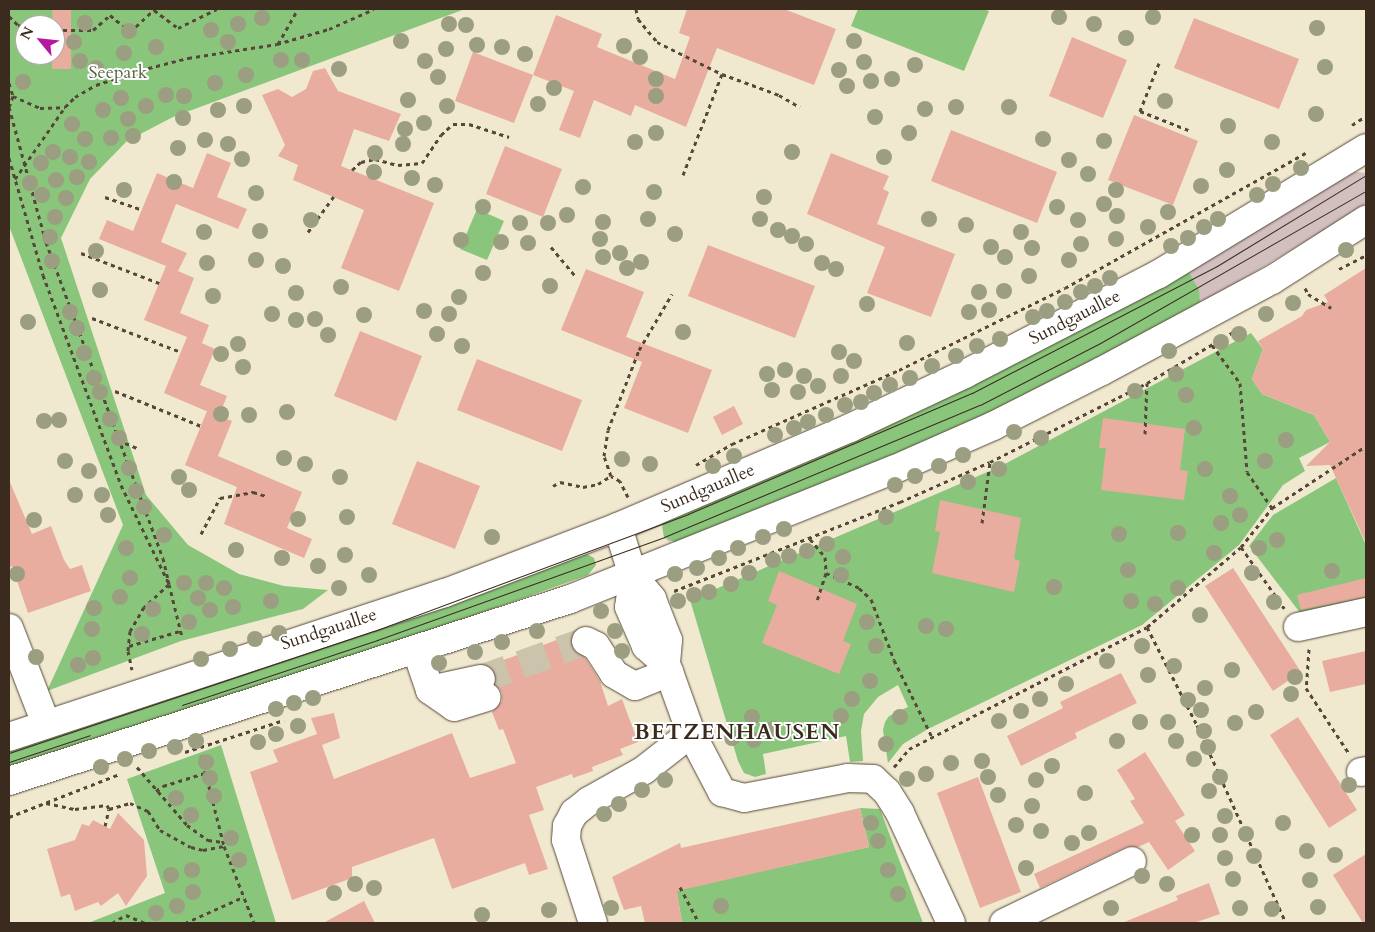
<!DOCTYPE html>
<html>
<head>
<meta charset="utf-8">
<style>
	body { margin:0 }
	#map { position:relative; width:1375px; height:932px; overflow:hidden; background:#f0e9d0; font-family:Cardo,serif }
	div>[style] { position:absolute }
	.industrial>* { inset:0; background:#d2bfbf }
	.green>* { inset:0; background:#89c67b }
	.building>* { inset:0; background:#e9ad9f }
	.minor-tunnel>* { height:28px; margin-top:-14px; transform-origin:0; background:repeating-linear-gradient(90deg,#ccc3ac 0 28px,transparent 0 42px) }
	.path>* { height:3px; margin-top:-1.5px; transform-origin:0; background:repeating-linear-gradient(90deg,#564739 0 4px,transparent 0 8px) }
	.roads { filter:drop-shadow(0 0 1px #564739) drop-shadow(0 0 1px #564739) }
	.minor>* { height:28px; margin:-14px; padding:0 14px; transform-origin:14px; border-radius:14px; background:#fff }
	.tram>* { height:1px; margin:-0.5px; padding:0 0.5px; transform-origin:0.5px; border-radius:0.5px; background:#3b2a1e }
	.trees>* { width:16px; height:16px; margin:-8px; border-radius:50%; background:#9b9e80 }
	span { translate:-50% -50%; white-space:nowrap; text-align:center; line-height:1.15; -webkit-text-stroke:4px #fff; paint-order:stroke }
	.park-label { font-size:18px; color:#56613f }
	.street-label { font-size:18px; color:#3b2a1e }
	.district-label { font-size:22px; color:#3b2a1e; font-weight:700; letter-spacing:1px }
	.frame { position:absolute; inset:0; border:10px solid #3b2a1e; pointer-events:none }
	.north { position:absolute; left:15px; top:15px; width:50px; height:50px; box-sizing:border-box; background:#fff; border:1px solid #b1aaa5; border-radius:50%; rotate:298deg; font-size:14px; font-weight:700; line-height:20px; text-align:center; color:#3b2a1e }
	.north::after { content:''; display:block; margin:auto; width:18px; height:22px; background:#b5179e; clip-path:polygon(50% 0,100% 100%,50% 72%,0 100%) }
</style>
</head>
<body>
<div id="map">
	<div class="industrial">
		<i style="clip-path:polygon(1357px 172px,1366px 173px,1366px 205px,1206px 301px,669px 542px,664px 537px,662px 527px,1348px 173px)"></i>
	</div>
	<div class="green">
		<i style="clip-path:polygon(evenodd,9px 9px,465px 9px,173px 117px,127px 141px,90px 179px,61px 238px,146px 495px,188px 545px,239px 574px,284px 586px,328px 590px,303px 609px,181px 641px,47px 691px,123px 525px,9px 226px,9px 9px,25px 25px,55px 25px,55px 55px,25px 55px,25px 25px)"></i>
		<i style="clip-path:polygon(858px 9px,983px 9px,989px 11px,964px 71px,851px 26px)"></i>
		<i style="clip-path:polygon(477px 209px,504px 221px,487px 260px,460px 249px)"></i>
		<i style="clip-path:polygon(1186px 267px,1199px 290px,1200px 304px,1101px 358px,985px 417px,838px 481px,676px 543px,664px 537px,662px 523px)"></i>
		<i style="clip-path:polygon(1251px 333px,1263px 349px,1252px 379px,1262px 394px,1314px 415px,1330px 442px,1299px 458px,1305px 471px,1283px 485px,1239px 545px,1142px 625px,928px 729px,903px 744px,888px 763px,883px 730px,885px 722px,889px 716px,908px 707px,898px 685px,878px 697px,864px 714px,861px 731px,863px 761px,850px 762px,846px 736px,763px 754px,766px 774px,755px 777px,744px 773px,738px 761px,690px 600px,999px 467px)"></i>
		<i style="clip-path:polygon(1336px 478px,1366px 545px,1366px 598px,1301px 614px,1249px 546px,1273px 515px)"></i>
		<i style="clip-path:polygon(583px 552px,594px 558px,596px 565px,588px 575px,422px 634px,9px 769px,9px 748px)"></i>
		<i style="clip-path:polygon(221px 745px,276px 923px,88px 923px,165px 893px,127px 779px)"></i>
		<i style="clip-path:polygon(860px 808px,880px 809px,923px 923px,682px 923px,676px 887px,691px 887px,869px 847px)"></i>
	</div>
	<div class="building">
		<i style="clip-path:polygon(52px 9px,71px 9px,71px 69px,52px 69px,52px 55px,55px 55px)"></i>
		<i style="clip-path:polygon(687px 9px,784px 9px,836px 29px,814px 85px,717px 48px,686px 127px,635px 105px,631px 116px,594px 100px,580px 138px,559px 130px,574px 91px,533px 75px,556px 15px,602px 34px,597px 47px,675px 79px,690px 37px,679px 33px)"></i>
		<i style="clip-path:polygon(1194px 18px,1299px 59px,1279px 109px,1174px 68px)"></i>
		<i style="clip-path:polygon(1072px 37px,1127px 60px,1103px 118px,1049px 96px)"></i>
		<i style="clip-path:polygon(473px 52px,533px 75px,514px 123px,455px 101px)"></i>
		<i style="clip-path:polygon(325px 68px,338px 91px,401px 114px,389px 141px,354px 129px,341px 166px,434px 203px,399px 291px,341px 268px,364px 210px,293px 180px,298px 165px,278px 156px,285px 145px,262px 95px,278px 89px,292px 97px,306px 89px,313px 71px)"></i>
		<i style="clip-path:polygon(1134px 115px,1198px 141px,1173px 205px,1108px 180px)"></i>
		<i style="clip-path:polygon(951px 130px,1057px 172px,1037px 223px,931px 181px)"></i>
		<i style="clip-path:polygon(505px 146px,562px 169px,543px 217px,486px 194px)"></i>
		<i style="clip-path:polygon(207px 153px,231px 163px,217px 197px,247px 209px,238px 229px,176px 204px,161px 242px,187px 253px,178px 271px,194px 278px,180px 313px,209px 325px,202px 343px,195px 340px,215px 349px,200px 385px,227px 396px,219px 416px,232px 421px,218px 456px,302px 492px,287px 528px,312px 539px,304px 558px,224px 524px,237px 487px,185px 465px,207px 411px,211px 413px,164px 393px,187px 337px,144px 320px,166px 266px,99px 239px,107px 220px,133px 231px,157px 173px,193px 188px)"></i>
		<i style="clip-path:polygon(831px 153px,889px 176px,883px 189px,889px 192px,877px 224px,955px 254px,931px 317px,867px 293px,885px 247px,807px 214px)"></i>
		<i style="clip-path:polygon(708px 245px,815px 286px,795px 338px,688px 296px)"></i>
		<i style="clip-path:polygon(1366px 268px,1366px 543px,1330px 465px,1306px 466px,1330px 442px,1314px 415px,1262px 394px,1252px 379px,1263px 349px,1258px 341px,1302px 316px,1306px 310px,1328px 302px,1324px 295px)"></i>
		<i style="clip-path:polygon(586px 269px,644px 292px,626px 337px,712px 370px,688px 433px,624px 408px,642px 362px,561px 330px)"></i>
		<i style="clip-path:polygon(360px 331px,422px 356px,396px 421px,334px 396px)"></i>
		<i style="clip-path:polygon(477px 359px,582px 400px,562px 451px,457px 410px)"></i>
		<i style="clip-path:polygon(734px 406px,743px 424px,722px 435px,713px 417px)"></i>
		<i style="clip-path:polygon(1103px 418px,1185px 429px,1180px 470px,1188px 471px,1184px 500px,1101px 490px,1106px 448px,1099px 448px)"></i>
		<i style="clip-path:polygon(417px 461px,480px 486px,455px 549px,392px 524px)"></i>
		<i style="clip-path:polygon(9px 480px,32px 534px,51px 526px,64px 560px,70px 569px,82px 565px,91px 591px,28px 613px,12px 566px,9px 568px)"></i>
		<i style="clip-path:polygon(940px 500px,1021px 518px,1014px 559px,1020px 561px,1014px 592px,932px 573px,940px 532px,935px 531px)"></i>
		<i style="clip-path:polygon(1233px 568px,1301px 672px,1273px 691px,1205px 586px)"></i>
		<i style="clip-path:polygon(779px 571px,857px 604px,843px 641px,851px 644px,839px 674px,762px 643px,777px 605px,768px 601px)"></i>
		<i style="clip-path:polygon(1366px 578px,1366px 597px,1301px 610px,1297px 595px)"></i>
		<i style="clip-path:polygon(572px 634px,573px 649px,585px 658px,600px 681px,608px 706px,622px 699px,638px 742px,620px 749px,623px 755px,592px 767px,593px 771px,573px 778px,572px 774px,536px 787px,544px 810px,529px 815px,548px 869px,529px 875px,525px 863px,452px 889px,434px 838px,352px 867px,352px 878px,292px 900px,250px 772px,278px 762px,273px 750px,317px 734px,311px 718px,334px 713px,340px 738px,322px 745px,334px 779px,452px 733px,470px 778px,516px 763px,503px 729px,499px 730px,492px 712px,502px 701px,502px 693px,496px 684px,496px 675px,488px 666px)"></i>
		<i style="clip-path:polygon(1366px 651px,1366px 684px,1330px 692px,1322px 661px)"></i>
		<i style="clip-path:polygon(1121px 673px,1137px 703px,1075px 733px,1077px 738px,1021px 766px,1007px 736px,1063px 708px,1060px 702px)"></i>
		<i style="clip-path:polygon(1298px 717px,1357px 810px,1329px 828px,1270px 735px)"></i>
		<i style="clip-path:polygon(1145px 752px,1185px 815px,1175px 821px,1195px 851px,1168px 870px,1149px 842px,1138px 847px,1126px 847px,1040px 888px,1034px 874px,1144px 823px,1130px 801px,1135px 799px,1117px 770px)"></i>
		<i style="clip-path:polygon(978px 777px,1021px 892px,980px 908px,937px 793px)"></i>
		<i style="clip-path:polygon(860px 808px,869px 847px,677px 891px,682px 923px,645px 923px,641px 906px,624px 910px,612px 877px,680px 843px,681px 848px)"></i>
		<i style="clip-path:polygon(118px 813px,144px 840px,147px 876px,126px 906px,118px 893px,101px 906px,98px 902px,75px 911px,70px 894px,61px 897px,47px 849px,75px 840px,82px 824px,89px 826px,93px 820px,110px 829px)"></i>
		<i style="clip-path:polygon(1366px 854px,1366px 923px,1363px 923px,1333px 875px)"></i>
		<i style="clip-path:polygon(1209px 883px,1220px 914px,1194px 923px,1122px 923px,1178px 900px,1176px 896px)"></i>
		<i style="clip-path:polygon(364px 901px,375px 923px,323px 923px)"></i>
	</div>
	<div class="minor-tunnel">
		<i style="left:481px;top:679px;width:112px;rotate:-19.9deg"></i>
	</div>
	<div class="path">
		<i style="left:636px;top:9px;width:10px;rotate:79deg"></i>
		<i style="left:638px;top:19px;width:30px;rotate:50deg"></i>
		<i style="left:657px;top:42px;width:72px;rotate:26.2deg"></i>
		<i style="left:9px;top:16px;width:13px;rotate:45deg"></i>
		<i style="left:18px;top:25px;width:7px;rotate:8deg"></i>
		<i style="left:55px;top:30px;width:38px"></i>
		<i style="left:93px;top:30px;width:23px;rotate:-41deg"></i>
		<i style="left:110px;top:15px;width:26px;rotate:40deg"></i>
		<i style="left:130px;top:32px;width:33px;rotate:-43deg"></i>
		<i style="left:154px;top:10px;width:30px;rotate:37deg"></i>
		<i style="left:178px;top:28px;width:43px;rotate:-26deg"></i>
		<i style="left:278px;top:44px;width:40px;rotate:-60.3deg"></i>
		<i style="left:1159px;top:63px;width:52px;rotate:111.6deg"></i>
		<i style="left:1140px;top:111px;width:55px;rotate:21.4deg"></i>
		<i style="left:9px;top:83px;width:14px;rotate:73deg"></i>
		<i style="left:13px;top:96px;width:12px;rotate:110deg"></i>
		<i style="left:13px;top:96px;width:30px;rotate:24deg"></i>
		<i style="left:40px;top:108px;width:25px;rotate:-2deg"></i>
		<i style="left:9px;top:107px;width:140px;rotate:74.7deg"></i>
		<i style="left:46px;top:242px;width:337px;rotate:69.7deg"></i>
		<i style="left:163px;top:558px;width:23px;rotate:77deg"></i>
		<i style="left:168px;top:580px;width:4px;rotate:76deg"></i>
		<i style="left:169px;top:584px;width:34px;rotate:137deg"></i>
		<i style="left:144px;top:607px;width:28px;rotate:120deg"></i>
		<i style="left:130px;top:631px;width:20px;rotate:96deg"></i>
		<i style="left:128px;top:651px;width:19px;rotate:78deg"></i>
		<i style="left:1352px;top:125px;width:17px;rotate:-33deg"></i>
		<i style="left:9px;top:158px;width:122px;rotate:73.8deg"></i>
		<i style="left:43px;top:275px;width:224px;rotate:69.6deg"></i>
		<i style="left:121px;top:485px;width:110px;rotate:64.1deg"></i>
		<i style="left:169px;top:584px;width:55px;rotate:76.2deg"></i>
		<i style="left:352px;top:170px;width:12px;rotate:-42deg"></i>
		<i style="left:361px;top:162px;width:14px;rotate:-12deg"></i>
		<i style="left:375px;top:159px;width:24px;rotate:15deg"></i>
		<i style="left:398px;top:165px;width:24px;rotate:-5deg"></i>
		<i style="left:422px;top:163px;width:34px;rotate:-56deg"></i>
		<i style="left:441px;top:135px;width:16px;rotate:-43deg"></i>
		<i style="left:453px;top:124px;width:16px"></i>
		<i style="left:469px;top:124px;width:42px;rotate:18deg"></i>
		<i style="left:683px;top:175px;width:108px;rotate:-68.9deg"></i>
		<i style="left:722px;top:74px;width:61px;rotate:20.2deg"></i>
		<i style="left:779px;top:95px;width:24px;rotate:30deg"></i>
		<i style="left:15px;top:179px;width:88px;rotate:-55.2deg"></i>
		<i style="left:65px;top:107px;width:14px;rotate:-45deg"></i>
		<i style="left:75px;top:97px;width:24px;rotate:-30deg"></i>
		<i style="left:96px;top:85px;width:39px;rotate:-19deg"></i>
		<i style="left:133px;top:72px;width:57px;rotate:-14.3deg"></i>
		<i style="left:188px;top:58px;width:90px;rotate:-8.9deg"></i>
		<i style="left:277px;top:44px;width:54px;rotate:-16.1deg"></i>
		<i style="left:329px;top:29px;width:49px;rotate:-24deg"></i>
		<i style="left:105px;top:197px;width:39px;rotate:19deg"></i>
		<i style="left:308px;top:232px;width:44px;rotate:-54.2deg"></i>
		<i style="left:551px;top:247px;width:38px;rotate:50deg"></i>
		<i style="left:81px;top:253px;width:84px;rotate:21deg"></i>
		<i style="left:1339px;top:269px;width:30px;rotate:-27deg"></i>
		<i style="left:1305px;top:288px;width:7px;rotate:63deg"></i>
		<i style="left:1308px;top:294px;width:27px;rotate:31deg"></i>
		<i style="left:92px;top:318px;width:95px;rotate:20.9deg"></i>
		<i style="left:1212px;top:345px;width:47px;rotate:53.6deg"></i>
		<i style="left:1240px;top:383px;width:89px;rotate:85.5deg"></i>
		<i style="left:1247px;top:472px;width:44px;rotate:55.2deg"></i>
		<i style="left:115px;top:391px;width:93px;rotate:22.1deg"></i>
		<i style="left:1145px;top:434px;width:51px;rotate:-87.8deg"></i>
		<i style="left:118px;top:440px;width:21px;rotate:23deg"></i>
		<i style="left:696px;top:465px;width:42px;rotate:-30.3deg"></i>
		<i style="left:732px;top:444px;width:183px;rotate:-23.9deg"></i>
		<i style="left:899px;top:370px;width:185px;rotate:-26.3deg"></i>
		<i style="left:1065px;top:288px;width:276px;rotate:-29.3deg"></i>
		<i style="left:553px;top:486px;width:8px;rotate:-30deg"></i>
		<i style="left:560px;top:482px;width:24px;rotate:12deg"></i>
		<i style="left:583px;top:487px;width:15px;rotate:-11deg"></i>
		<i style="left:598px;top:484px;width:15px;rotate:-32deg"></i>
		<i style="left:628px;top:497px;width:18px;rotate:-117deg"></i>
		<i style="left:620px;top:481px;width:10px;rotate:-151deg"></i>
		<i style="left:611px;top:476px;width:21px;rotate:-109deg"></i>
		<i style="left:604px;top:456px;width:26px;rotate:-81deg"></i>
		<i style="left:608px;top:430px;width:86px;rotate:-68.8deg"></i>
		<i style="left:639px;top:350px;width:65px;rotate:-59.5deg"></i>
		<i style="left:982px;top:523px;width:62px;rotate:-82.5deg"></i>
		<i style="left:201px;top:534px;width:41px;rotate:-62.2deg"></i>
		<i style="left:220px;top:498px;width:34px;rotate:-10deg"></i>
		<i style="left:253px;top:492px;width:14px;rotate:17deg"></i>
		<i style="left:810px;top:539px;width:23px;rotate:50deg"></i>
		<i style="left:825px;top:557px;width:16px;rotate:86deg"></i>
		<i style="left:826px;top:573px;width:28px;rotate:108deg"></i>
		<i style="left:1241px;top:547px;width:75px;rotate:54.8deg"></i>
		<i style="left:826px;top:573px;width:36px;rotate:24deg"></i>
		<i style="left:859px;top:588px;width:16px;rotate:43deg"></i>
		<i style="left:871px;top:599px;width:65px;rotate:69.3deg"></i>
		<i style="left:894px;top:660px;width:86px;rotate:63.7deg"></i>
		<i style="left:674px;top:591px;width:243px;rotate:-21.5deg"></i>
		<i style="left:900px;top:502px;width:98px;rotate:-24deg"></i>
		<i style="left:990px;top:462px;width:176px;rotate:-26.7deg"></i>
		<i style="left:1147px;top:383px;width:102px;rotate:-30.6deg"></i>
		<i style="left:1147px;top:627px;width:110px;rotate:63deg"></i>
		<i style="left:1197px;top:725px;width:217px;rotate:65.8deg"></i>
		<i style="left:129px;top:646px;width:53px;rotate:-16.4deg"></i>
		<i style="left:1309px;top:649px;width:39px;rotate:94deg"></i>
		<i style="left:1306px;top:688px;width:77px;rotate:56.7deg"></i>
		<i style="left:185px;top:752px;width:104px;rotate:-17.9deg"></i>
		<i style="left:201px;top:755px;width:94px;rotate:75.8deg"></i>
		<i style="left:224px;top:846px;width:83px;rotate:68.7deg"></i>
		<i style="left:137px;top:767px;width:77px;rotate:49.2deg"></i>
		<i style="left:187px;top:825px;width:26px;rotate:36deg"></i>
		<i style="left:208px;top:840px;width:15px;rotate:8deg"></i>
		<i style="left:894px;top:767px;width:23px;rotate:-50deg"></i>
		<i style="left:909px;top:749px;width:267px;rotate:-27.1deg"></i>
		<i style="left:1147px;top:627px;width:123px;rotate:-40.4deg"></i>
		<i style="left:1241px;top:547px;width:50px;rotate:-51.5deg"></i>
		<i style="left:1272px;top:508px;width:113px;rotate:-33.4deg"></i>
		<i style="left:156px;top:791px;width:9px;rotate:-36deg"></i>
		<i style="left:163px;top:786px;width:44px;rotate:-17.2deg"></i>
		<i style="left:46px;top:803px;width:30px;rotate:12deg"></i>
		<i style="left:75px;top:809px;width:32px;rotate:-7deg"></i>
		<i style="left:107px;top:805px;width:4px;rotate:63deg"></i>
		<i style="left:9px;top:817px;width:119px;rotate:-21.2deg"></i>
		<i style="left:105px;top:826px;width:17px;rotate:-77deg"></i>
		<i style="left:109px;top:809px;width:22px;rotate:-16deg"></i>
		<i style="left:130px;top:803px;width:20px;rotate:24deg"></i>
		<i style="left:148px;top:811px;width:22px;rotate:58deg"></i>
		<i style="left:160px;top:830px;width:35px;rotate:29deg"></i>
		<i style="left:191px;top:847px;width:12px;rotate:14deg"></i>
		<i style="left:203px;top:850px;width:21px;rotate:-11deg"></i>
		<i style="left:680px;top:887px;width:41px;rotate:62.2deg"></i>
		<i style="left:112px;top:923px;width:16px;rotate:-30deg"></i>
		<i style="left:126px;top:915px;width:21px;rotate:23deg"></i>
		<i style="left:185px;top:923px;width:64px;rotate:-24.1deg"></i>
	</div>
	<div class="roads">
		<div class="minor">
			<i style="left:618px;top:527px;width:51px;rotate:73deg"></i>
			<i style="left:633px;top:576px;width:31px;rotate:97deg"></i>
			<i style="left:629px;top:607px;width:43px;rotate:66.4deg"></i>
			<i style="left:646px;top:646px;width:27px;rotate:42deg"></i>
			<i style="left:633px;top:576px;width:30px;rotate:50deg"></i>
			<i style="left:652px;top:599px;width:44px;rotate:68.7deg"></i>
			<i style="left:668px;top:640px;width:24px;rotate:95deg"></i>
			<i style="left:666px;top:664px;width:9px;rotate:69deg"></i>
			<i style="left:669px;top:672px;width:65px;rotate:70.2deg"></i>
			<i style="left:691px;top:733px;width:67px;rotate:62.3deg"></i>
			<i style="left:722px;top:792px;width:23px;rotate:15deg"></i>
			<i style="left:744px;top:798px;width:106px;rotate:-10.9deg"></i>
			<i style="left:848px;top:778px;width:25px;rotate:2deg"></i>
			<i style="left:873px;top:779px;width:19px;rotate:43deg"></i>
			<i style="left:887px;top:792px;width:25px;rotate:58deg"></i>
			<i style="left:900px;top:813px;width:121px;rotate:65.1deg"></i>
			<i style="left:1298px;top:627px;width:70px;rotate:-12.4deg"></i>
			<i style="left:9px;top:628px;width:103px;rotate:68.9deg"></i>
			<i style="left:586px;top:641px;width:11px;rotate:27deg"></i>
			<i style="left:596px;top:646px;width:33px;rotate:57deg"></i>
			<i style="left:614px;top:674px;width:24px;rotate:30deg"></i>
			<i style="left:635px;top:686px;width:37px;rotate:-22deg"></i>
			<i style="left:416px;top:649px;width:43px;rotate:71.1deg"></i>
			<i style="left:430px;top:690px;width:29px;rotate:35deg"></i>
			<i style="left:454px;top:707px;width:34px;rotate:-17deg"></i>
			<i style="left:430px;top:690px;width:52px;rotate:-12.2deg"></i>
			<i style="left:9px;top:737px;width:459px;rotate:-18.3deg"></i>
			<i style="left:445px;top:593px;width:185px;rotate:-20.9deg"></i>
			<i style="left:618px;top:527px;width:252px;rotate:-23.1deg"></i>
			<i style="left:850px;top:428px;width:127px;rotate:-25.2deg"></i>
			<i style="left:965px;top:374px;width:218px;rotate:-27.3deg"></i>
			<i style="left:1159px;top:274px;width:242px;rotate:-31.3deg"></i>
			<i style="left:1361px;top:772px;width:5px;rotate:-11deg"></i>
			<i style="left:9px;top:781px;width:590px;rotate:-17.97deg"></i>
			<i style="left:570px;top:599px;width:348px;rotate:-21.8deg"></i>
			<i style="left:893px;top:470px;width:109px;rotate:-23.7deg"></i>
			<i style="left:993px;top:426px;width:122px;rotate:-26.8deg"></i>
			<i style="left:1102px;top:371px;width:193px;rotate:-28.2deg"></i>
			<i style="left:1272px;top:280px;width:112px;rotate:-32.6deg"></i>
			<i style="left:593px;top:923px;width:87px;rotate:-108deg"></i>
			<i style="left:566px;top:840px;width:14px;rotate:-86deg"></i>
			<i style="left:567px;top:826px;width:15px;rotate:-62deg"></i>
			<i style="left:574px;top:813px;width:19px;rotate:-39deg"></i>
			<i style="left:589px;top:801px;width:63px;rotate:-29.4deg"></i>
			<i style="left:644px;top:770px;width:60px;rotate:-38.2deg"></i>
			<i style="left:1004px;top:923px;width:142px;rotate:-25.8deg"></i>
		</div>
	</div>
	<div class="tram">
		<i style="left:182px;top:705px;width:206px;rotate:-18.4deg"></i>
		<i style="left:377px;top:640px;width:305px;rotate:-19.7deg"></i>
		<i style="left:664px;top:537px;width:342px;rotate:-22.7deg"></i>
		<i style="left:980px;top:405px;width:137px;rotate:-27.3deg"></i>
		<i style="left:1102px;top:342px;width:304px;rotate:-29.8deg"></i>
		<i style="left:9px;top:753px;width:385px;rotate:-18.5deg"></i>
		<i style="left:374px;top:631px;width:335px;rotate:-20.4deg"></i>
		<i style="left:688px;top:514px;width:309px;rotate:-23.1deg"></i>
		<i style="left:972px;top:393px;width:276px;rotate:-27.4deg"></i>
		<i style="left:1217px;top:266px;width:175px;rotate:-31.4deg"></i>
		<i style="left:9px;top:762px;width:85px;rotate:-18.4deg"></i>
	</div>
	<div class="trees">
		<i style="left:1059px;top:17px"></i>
		<i style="left:1153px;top:17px"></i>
		<i style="left:262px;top:18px"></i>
		<i style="left:85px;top:23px"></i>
		<i style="left:238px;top:24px"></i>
		<i style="left:449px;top:24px"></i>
		<i style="left:1094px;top:24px"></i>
		<i style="left:466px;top:25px"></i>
		<i style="left:1317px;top:28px"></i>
		<i style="left:211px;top:30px"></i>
		<i style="left:129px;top:31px"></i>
		<i style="left:1126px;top:38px"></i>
		<i style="left:401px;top:41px"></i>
		<i style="left:854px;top:41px"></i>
		<i style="left:74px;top:42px"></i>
		<i style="left:228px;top:42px"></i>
		<i style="left:477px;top:45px"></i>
		<i style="left:624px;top:46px"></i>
		<i style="left:156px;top:47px"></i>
		<i style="left:502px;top:47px"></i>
		<i style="left:446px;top:49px"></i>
		<i style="left:124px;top:53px"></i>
		<i style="left:525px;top:54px"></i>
		<i style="left:640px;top:57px"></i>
		<i style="left:281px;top:60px"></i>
		<i style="left:302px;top:60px"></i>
		<i style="left:80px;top:61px"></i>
		<i style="left:425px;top:61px"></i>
		<i style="left:864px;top:62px"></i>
		<i style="left:915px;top:65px"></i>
		<i style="left:1325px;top:67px"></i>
		<i style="left:96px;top:68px"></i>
		<i style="left:339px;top:69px"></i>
		<i style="left:839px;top:70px"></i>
		<i style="left:246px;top:75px"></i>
		<i style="left:438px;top:77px"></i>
		<i style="left:656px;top:79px"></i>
		<i style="left:892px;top:79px"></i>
		<i style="left:871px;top:81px"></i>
		<i style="left:23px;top:82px"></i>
		<i style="left:215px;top:83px"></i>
		<i style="left:847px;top:86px"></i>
		<i style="left:554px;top:88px"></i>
		<i style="left:166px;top:95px"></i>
		<i style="left:184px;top:96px"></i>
		<i style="left:656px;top:96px"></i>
		<i style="left:121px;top:98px"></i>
		<i style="left:408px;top:100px"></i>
		<i style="left:1165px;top:101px"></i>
		<i style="left:538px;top:104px"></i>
		<i style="left:146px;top:106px"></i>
		<i style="left:244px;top:106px"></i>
		<i style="left:447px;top:106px"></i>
		<i style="left:956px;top:107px"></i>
		<i style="left:1009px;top:107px"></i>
		<i style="left:925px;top:109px"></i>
		<i style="left:103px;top:110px"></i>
		<i style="left:218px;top:110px"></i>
		<i style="left:1316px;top:114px"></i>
		<i style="left:875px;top:117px"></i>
		<i style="left:183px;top:118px"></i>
		<i style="left:128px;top:119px"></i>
		<i style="left:424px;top:123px"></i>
		<i style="left:72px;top:124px"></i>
		<i style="left:1228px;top:126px"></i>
		<i style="left:405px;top:129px"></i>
		<i style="left:656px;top:133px"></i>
		<i style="left:909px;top:133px"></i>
		<i style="left:133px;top:136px"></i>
		<i style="left:111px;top:138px"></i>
		<i style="left:85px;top:139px"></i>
		<i style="left:1043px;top:139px"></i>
		<i style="left:205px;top:140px"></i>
		<i style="left:1104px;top:141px"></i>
		<i style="left:635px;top:142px"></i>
		<i style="left:1272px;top:142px"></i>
		<i style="left:228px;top:144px"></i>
		<i style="left:403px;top:144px"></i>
		<i style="left:178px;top:148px"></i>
		<i style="left:53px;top:152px"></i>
		<i style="left:792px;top:152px"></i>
		<i style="left:375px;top:153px"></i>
		<i style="left:70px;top:157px"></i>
		<i style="left:884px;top:157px"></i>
		<i style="left:242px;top:159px"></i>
		<i style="left:1069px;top:160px"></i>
		<i style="left:89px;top:162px"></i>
		<i style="left:41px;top:163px"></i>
		<i style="left:1301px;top:168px"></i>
		<i style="left:1227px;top:170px"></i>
		<i style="left:374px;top:172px"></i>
		<i style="left:1088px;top:174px"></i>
		<i style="left:77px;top:177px"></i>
		<i style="left:412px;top:178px"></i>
		<i style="left:56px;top:180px"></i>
		<i style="left:174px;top:182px"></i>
		<i style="left:30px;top:183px"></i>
		<i style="left:1273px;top:184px"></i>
		<i style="left:435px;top:185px"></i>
		<i style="left:1201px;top:186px"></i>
		<i style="left:583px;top:187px"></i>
		<i style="left:124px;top:190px"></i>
		<i style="left:1116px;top:190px"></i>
		<i style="left:654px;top:192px"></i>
		<i style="left:256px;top:193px"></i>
		<i style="left:42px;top:195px"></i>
		<i style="left:1257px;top:195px"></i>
		<i style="left:764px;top:197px"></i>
		<i style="left:66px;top:198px"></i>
		<i style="left:1104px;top:204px"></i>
		<i style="left:483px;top:207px"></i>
		<i style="left:1057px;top:207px"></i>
		<i style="left:1168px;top:212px"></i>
		<i style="left:567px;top:215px"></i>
		<i style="left:1117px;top:216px"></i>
		<i style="left:55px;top:217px"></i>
		<i style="left:648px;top:219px"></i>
		<i style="left:760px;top:219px"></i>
		<i style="left:929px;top:219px"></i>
		<i style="left:1218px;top:219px"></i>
		<i style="left:311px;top:220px"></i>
		<i style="left:1078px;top:220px"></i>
		<i style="left:603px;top:222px"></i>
		<i style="left:520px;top:223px"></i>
		<i style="left:548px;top:223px"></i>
		<i style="left:966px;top:225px"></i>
		<i style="left:1148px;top:227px"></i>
		<i style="left:1204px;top:227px"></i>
		<i style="left:778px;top:230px"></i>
		<i style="left:260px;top:231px"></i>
		<i style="left:204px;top:232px"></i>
		<i style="left:1021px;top:232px"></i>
		<i style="left:675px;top:234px"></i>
		<i style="left:792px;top:236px"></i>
		<i style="left:50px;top:237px"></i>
		<i style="left:1188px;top:238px"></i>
		<i style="left:600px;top:239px"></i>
		<i style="left:1116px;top:239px"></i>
		<i style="left:461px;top:240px"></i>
		<i style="left:501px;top:242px"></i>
		<i style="left:528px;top:243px"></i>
		<i style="left:806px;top:244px"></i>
		<i style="left:1081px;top:244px"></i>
		<i style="left:1171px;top:246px"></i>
		<i style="left:991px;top:247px"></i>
		<i style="left:1032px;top:248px"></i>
		<i style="left:1346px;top:250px"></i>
		<i style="left:96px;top:251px"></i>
		<i style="left:620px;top:253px"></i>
		<i style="left:603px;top:257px"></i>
		<i style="left:1005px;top:257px"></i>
		<i style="left:256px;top:260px"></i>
		<i style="left:1069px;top:260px"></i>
		<i style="left:52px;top:261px"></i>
		<i style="left:641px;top:262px"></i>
		<i style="left:207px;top:263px"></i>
		<i style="left:822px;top:263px"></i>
		<i style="left:283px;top:266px"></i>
		<i style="left:627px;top:268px"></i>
		<i style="left:836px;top:269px"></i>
		<i style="left:483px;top:273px"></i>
		<i style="left:1029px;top:276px"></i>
		<i style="left:1110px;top:278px"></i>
		<i style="left:550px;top:286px"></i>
		<i style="left:1095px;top:286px"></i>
		<i style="left:341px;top:287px"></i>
		<i style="left:100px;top:290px"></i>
		<i style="left:1004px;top:291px"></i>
		<i style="left:979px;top:292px"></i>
		<i style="left:1081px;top:292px"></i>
		<i style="left:296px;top:293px"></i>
		<i style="left:213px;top:296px"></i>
		<i style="left:459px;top:297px"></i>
		<i style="left:1065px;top:302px"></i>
		<i style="left:1293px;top:303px"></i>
		<i style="left:867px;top:304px"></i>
		<i style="left:989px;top:310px"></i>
		<i style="left:424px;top:311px"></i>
		<i style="left:1047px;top:311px"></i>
		<i style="left:70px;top:312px"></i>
		<i style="left:969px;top:312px"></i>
		<i style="left:272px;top:314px"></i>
		<i style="left:449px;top:314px"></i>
		<i style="left:1266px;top:314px"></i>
		<i style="left:364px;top:315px"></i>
		<i style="left:1033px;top:317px"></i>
		<i style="left:315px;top:319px"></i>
		<i style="left:296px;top:320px"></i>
		<i style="left:28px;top:322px"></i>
		<i style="left:77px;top:328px"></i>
		<i style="left:683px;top:332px"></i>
		<i style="left:437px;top:334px"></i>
		<i style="left:1239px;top:334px"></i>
		<i style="left:328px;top:335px"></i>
		<i style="left:1000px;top:339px"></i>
		<i style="left:1221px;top:342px"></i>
		<i style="left:907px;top:343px"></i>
		<i style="left:238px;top:344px"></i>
		<i style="left:462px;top:346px"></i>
		<i style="left:977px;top:346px"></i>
		<i style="left:1169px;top:351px"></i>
		<i style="left:839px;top:352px"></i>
		<i style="left:84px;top:353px"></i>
		<i style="left:221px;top:354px"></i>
		<i style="left:956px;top:356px"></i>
		<i style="left:854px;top:361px"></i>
		<i style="left:932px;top:366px"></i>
		<i style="left:243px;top:367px"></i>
		<i style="left:785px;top:370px"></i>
		<i style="left:767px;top:374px"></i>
		<i style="left:1176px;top:374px"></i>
		<i style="left:804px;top:376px"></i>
		<i style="left:841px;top:376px"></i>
		<i style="left:94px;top:378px"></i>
		<i style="left:910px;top:378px"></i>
		<i style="left:890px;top:385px"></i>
		<i style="left:818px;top:386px"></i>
		<i style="left:772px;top:390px"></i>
		<i style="left:1135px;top:391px"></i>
		<i style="left:100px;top:392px"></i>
		<i style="left:798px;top:392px"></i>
		<i style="left:874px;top:393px"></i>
		<i style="left:1186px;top:395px"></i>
		<i style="left:861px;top:402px"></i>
		<i style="left:845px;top:405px"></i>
		<i style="left:287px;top:412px"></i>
		<i style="left:221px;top:414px"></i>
		<i style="left:249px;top:415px"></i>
		<i style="left:826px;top:415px"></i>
		<i style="left:110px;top:419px"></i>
		<i style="left:59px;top:420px"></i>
		<i style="left:44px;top:421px"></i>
		<i style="left:808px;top:422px"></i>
		<i style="left:794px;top:428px"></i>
		<i style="left:1194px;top:428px"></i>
		<i style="left:1014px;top:432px"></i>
		<i style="left:775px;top:435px"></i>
		<i style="left:119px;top:438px"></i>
		<i style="left:1041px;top:438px"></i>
		<i style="left:1286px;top:440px"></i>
		<i style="left:963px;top:455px"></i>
		<i style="left:734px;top:456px"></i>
		<i style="left:284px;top:458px"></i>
		<i style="left:622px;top:459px"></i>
		<i style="left:65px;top:461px"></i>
		<i style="left:1265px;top:461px"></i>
		<i style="left:305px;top:464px"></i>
		<i style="left:650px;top:464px"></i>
		<i style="left:713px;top:466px"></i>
		<i style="left:939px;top:466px"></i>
		<i style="left:129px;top:468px"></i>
		<i style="left:999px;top:469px"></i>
		<i style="left:1205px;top:469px"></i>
		<i style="left:89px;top:471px"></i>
		<i style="left:915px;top:476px"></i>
		<i style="left:179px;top:477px"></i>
		<i style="left:340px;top:477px"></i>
		<i style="left:968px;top:482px"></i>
		<i style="left:895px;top:485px"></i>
		<i style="left:189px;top:490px"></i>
		<i style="left:136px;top:491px"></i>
		<i style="left:75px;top:495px"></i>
		<i style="left:102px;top:495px"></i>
		<i style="left:1230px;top:496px"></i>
		<i style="left:144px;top:507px"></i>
		<i style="left:108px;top:515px"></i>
		<i style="left:1240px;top:515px"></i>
		<i style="left:347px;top:517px"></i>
		<i style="left:886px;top:517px"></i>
		<i style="left:298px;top:519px"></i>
		<i style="left:34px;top:520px"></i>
		<i style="left:1221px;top:523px"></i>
		<i style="left:784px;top:529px"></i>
		<i style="left:1178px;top:533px"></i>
		<i style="left:1119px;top:534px"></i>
		<i style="left:164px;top:535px"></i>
		<i style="left:492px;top:537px"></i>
		<i style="left:763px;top:537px"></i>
		<i style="left:1277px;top:540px"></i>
		<i style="left:827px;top:544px"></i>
		<i style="left:126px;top:548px"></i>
		<i style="left:738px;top:548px"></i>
		<i style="left:1259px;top:548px"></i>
		<i style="left:236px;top:550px"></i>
		<i style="left:807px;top:551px"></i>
		<i style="left:1214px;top:553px"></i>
		<i style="left:345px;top:555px"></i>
		<i style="left:789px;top:556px"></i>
		<i style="left:843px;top:557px"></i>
		<i style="left:282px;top:558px"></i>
		<i style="left:719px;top:558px"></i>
		<i style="left:773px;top:560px"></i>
		<i style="left:318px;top:566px"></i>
		<i style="left:697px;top:568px"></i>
		<i style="left:1128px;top:570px"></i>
		<i style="left:1332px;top:571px"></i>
		<i style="left:749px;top:573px"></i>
		<i style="left:1252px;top:573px"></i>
		<i style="left:17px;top:574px"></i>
		<i style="left:675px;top:574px"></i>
		<i style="left:369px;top:575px"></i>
		<i style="left:841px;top:575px"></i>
		<i style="left:130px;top:578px"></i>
		<i style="left:184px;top:583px"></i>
		<i style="left:206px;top:583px"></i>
		<i style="left:731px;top:584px"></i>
		<i style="left:1054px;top:587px"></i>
		<i style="left:224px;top:588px"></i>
		<i style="left:339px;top:588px"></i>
		<i style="left:1178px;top:588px"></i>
		<i style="left:709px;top:592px"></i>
		<i style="left:694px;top:595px"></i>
		<i style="left:120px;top:597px"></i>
		<i style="left:198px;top:598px"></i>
		<i style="left:271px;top:601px"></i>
		<i style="left:678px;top:601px"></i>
		<i style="left:1131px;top:601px"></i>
		<i style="left:1274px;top:602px"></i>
		<i style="left:1155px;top:604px"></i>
		<i style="left:233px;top:607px"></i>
		<i style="left:94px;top:608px"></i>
		<i style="left:153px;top:609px"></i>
		<i style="left:210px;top:610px"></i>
		<i style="left:601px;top:611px"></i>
		<i style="left:1200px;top:615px"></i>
		<i style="left:189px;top:622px"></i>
		<i style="left:867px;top:622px"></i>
		<i style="left:926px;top:626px"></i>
		<i style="left:92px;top:629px"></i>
		<i style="left:946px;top:629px"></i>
		<i style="left:537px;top:631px"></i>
		<i style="left:615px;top:631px"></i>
		<i style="left:279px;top:633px"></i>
		<i style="left:142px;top:634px"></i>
		<i style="left:255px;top:639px"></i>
		<i style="left:502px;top:642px"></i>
		<i style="left:876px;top:646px"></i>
		<i style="left:1142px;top:646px"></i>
		<i style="left:230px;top:649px"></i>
		<i style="left:622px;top:651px"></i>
		<i style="left:475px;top:652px"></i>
		<i style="left:36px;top:657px"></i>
		<i style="left:93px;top:658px"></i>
		<i style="left:201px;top:659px"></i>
		<i style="left:1107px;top:661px"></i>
		<i style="left:439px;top:663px"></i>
		<i style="left:78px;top:665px"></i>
		<i style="left:1174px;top:666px"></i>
		<i style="left:1232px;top:670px"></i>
		<i style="left:1148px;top:675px"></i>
		<i style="left:1295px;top:677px"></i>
		<i style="left:870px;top:681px"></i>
		<i style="left:1066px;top:684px"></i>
		<i style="left:1205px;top:688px"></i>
		<i style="left:1291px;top:694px"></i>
		<i style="left:313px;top:698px"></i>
		<i style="left:852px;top:699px"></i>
		<i style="left:1040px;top:699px"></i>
		<i style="left:1188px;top:700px"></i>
		<i style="left:294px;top:703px"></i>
		<i style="left:276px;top:709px"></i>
		<i style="left:1201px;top:710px"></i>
		<i style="left:1021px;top:711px"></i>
		<i style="left:1256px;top:712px"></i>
		<i style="left:841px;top:716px"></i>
		<i style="left:752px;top:717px"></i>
		<i style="left:900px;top:717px"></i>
		<i style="left:999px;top:721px"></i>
		<i style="left:1140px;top:722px"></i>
		<i style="left:1168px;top:722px"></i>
		<i style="left:1235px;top:723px"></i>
		<i style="left:298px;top:726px"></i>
		<i style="left:773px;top:729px"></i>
		<i style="left:1204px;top:731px"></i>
		<i style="left:276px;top:734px"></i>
		<i style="left:732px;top:738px"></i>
		<i style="left:754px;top:740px"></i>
		<i style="left:196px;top:741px"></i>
		<i style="left:1117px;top:741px"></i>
		<i style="left:1176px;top:741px"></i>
		<i style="left:258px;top:742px"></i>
		<i style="left:886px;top:744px"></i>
		<i style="left:175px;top:747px"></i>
		<i style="left:1208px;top:747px"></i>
		<i style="left:149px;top:751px"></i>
		<i style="left:125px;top:759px"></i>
		<i style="left:1194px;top:759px"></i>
		<i style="left:982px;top:761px"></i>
		<i style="left:206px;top:762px"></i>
		<i style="left:951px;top:763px"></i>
		<i style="left:1052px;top:766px"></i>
		<i style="left:101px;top:767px"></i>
		<i style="left:926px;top:774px"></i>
		<i style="left:988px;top:777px"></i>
		<i style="left:1220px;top:777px"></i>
		<i style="left:210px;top:778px"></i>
		<i style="left:907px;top:779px"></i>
		<i style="left:665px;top:780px"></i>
		<i style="left:1036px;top:780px"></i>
		<i style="left:1349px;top:785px"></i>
		<i style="left:642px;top:790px"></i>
		<i style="left:1209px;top:791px"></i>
		<i style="left:1085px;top:793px"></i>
		<i style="left:998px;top:795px"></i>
		<i style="left:214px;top:796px"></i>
		<i style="left:176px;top:798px"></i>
		<i style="left:619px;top:804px"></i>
		<i style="left:1032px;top:806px"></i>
		<i style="left:604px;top:814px"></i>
		<i style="left:191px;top:815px"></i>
		<i style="left:1225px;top:816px"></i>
		<i style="left:871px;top:823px"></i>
		<i style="left:1283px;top:823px"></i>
		<i style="left:1016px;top:825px"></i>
		<i style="left:1041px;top:831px"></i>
		<i style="left:1089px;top:833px"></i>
		<i style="left:1246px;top:834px"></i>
		<i style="left:1192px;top:835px"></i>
		<i style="left:1220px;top:835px"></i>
		<i style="left:231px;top:838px"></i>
		<i style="left:878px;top:841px"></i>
		<i style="left:1072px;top:843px"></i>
		<i style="left:1307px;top:851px"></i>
		<i style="left:1335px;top:855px"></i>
		<i style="left:1254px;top:856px"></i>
		<i style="left:1225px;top:858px"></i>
		<i style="left:239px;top:860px"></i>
		<i style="left:1026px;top:868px"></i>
		<i style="left:192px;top:870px"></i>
		<i style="left:888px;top:870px"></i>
		<i style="left:171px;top:875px"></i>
		<i style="left:1142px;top:876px"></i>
		<i style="left:1233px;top:879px"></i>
		<i style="left:1310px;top:880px"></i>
		<i style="left:355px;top:884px"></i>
		<i style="left:1167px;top:884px"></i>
		<i style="left:374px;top:888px"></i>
		<i style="left:193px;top:892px"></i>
		<i style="left:334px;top:893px"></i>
		<i style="left:898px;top:894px"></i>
		<i style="left:177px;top:906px"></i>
		<i style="left:721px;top:906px"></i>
		<i style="left:1318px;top:907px"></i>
		<i style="left:611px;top:908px"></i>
		<i style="left:1111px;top:908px"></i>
		<i style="left:1240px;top:908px"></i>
		<i style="left:1272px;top:909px"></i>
		<i style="left:549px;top:910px"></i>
		<i style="left:156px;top:913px"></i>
		<i style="left:482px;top:915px"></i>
	</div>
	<div class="park-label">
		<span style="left:118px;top:73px">Seepark</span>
	</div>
	<div class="street-label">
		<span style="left:1075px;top:318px;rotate:-27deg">Sundgauallee</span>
		<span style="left:708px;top:489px;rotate:-23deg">Sundgauallee</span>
		<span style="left:329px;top:630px;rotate:-18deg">Sundgauallee</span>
	</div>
	<div class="district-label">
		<span style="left:737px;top:733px">BETZENHAUSEN</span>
	</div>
	<div class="frame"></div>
	<div class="north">N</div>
</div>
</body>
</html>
